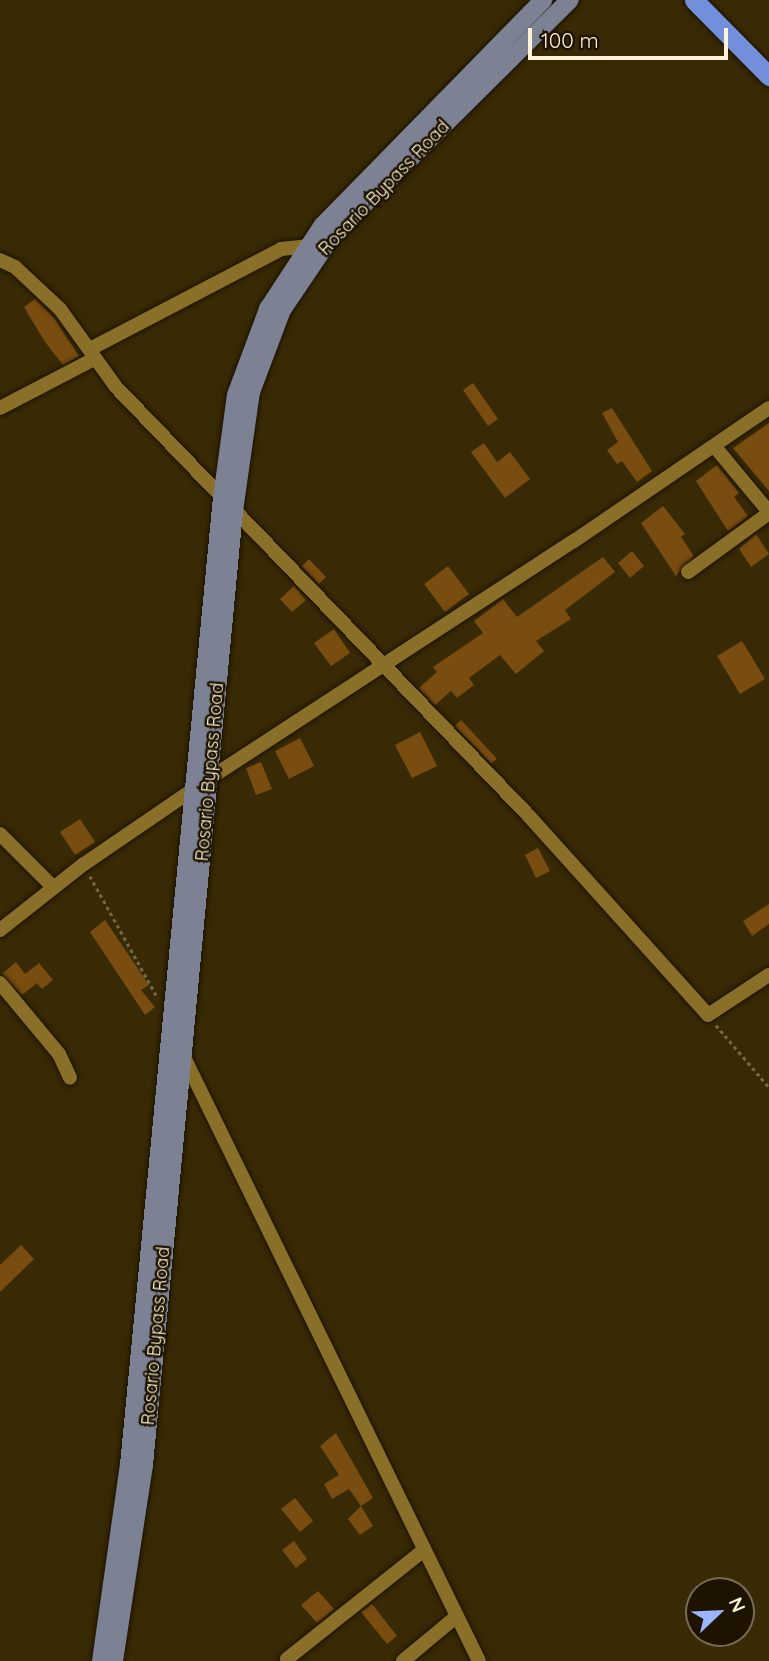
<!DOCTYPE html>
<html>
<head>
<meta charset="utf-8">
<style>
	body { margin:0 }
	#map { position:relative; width:769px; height:1661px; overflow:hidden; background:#382a04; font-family:Quicksand,sans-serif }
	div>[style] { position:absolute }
	.building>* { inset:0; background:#794c0f }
	.path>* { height:2.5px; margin-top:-1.25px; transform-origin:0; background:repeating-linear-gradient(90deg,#756845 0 3.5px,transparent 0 7px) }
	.roads { filter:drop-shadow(0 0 2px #1c1301) drop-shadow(0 0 2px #1c1301) }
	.minor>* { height:14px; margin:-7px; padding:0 7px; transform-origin:7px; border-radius:7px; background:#8a6f29 }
	.major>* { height:18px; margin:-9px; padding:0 9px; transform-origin:9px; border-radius:9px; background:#7c8294 }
	.highway>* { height:19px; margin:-9.5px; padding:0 9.5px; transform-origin:9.5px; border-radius:9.5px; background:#738fdc }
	span { translate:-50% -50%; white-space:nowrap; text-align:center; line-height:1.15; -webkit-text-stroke:5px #1d1300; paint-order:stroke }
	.street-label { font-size:18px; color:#fef3d7 }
	.north { position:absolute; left:685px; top:1577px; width:70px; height:70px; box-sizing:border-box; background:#1d1300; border:2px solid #776d56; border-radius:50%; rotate:67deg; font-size:19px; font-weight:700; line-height:28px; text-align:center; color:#fef3d7 }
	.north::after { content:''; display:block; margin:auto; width:24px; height:32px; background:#99b5fd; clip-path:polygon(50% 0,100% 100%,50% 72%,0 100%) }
	.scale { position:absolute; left:528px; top:28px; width:200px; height:32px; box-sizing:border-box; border:4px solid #fef3d7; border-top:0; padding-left:9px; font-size:21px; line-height:24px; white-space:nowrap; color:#fef3d7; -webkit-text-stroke:5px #1d1300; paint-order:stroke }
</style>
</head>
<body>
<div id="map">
	<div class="building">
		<i style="clip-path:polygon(35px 299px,54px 318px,79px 356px,63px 365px,45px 342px,24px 307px)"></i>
		<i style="clip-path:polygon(473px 383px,498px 419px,488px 426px,463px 390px)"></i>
		<i style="clip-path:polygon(612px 408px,652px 471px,637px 482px,622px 461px,617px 464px,607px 450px,618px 442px,602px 413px)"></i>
		<i style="clip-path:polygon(769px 423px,769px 491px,733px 448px)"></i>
		<i style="clip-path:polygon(484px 443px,497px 462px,510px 452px,530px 479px,505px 498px,471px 452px)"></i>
		<i style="clip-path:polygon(717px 465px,739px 493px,734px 497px,748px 516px,728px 531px,696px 481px)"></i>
		<i style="clip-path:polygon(663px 506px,685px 534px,681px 537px,694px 556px,676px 576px,641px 523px)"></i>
		<i style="clip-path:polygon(756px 534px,769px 554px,751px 567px,739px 549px)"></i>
		<i style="clip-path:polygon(632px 551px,644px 566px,630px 578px,618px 563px)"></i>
		<i style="clip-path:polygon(603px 557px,615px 572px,565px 610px,571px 619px,536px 641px,544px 651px,516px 674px,500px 655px,469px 678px,474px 685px,457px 698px,451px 691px,435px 705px,419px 688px,437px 672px,433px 667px,483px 633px,474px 621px,499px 602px,503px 599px,517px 617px)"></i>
		<i style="clip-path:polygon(309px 559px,326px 577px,319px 584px,302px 566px)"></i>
		<i style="clip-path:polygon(448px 566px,469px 594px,445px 612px,424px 584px)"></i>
		<i style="clip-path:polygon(294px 586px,306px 600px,292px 612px,280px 599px)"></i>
		<i style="clip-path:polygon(334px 629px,350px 653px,331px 666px,314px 643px)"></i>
		<i style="clip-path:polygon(742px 641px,765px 679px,740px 694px,717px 656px)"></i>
		<i style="clip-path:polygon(461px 720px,497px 759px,491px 763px,455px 726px)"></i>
		<i style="clip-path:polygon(420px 732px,437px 766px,412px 778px,395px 745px)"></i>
		<i style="clip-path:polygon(300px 738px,314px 766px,289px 779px,275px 751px)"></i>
		<i style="clip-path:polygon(261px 762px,272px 789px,256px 795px,246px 768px)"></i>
		<i style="clip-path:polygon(80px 819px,95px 842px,75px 855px,60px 832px)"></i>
		<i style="clip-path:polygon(538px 848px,550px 871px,536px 878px,525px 855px)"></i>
		<i style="clip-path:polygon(769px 904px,769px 924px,752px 936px,743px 921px)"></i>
		<i style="clip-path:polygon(105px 920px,149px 985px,141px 990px,155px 1007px,145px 1015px,90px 932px)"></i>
		<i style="clip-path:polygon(16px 962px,25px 974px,39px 963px,53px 980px,42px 989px,37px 983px,22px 995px,2px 974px)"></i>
		<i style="clip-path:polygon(21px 1245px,34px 1259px,0 1292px,0 1265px)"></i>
		<i style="clip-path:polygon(336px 1433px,373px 1498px,361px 1506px,349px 1489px,332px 1499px,324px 1484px,339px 1475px,320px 1446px)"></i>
		<i style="clip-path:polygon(295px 1498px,313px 1521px,300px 1532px,281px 1509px)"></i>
		<i style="clip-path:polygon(361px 1506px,373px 1526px,360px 1535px,348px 1519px)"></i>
		<i style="clip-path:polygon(294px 1541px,307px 1559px,296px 1568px,282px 1550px)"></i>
		<i style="clip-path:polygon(318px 1591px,334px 1609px,317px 1623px,301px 1605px)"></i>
		<i style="clip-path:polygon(372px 1604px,397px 1636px,387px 1644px,361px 1612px)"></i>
	</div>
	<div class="path">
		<i style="left:90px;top:876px;width:140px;rotate:60.9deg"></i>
		<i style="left:716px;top:1025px;width:82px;rotate:49.5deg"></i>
	</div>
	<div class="roads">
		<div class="minor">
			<i style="left:0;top:260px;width:17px;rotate:25deg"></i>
			<i style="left:15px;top:267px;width:62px;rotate:43deg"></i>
			<i style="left:60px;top:309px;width:96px;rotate:54.3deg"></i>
			<i style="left:116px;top:387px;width:594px;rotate:46.09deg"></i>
			<i style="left:528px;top:815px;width:269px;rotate:48deg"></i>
			<i style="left:708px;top:1015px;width:73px;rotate:-33.3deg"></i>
			<i style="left:90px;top:349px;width:216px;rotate:-27.6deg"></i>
			<i style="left:281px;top:249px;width:27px;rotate:-6deg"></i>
			<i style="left:0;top:408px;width:106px;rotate:-27.5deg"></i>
			<i style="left:715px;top:447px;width:85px;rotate:50.3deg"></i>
			<i style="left:688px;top:572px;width:100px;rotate:-36.1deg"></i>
			<i style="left:0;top:834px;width:75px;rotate:45deg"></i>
			<i style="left:0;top:930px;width:107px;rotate:-38.2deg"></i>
			<i style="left:84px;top:864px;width:153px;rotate:-34.3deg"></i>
			<i style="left:210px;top:778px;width:434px;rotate:-33.1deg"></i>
			<i style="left:574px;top:541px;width:236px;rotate:-34.3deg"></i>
			<i style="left:0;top:983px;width:92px;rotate:50.3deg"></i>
			<i style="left:59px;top:1054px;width:26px;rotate:65deg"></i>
			<i style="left:183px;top:1055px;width:674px;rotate:63.97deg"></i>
			<i style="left:287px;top:1659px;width:175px;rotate:-38.5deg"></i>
			<i style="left:403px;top:1661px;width:70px;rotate:-39.8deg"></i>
		</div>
		<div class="major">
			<i style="left:101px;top:1661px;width:198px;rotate:-81.9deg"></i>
			<i style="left:129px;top:1465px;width:971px;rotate:-84.51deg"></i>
			<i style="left:222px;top:498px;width:104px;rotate:-82.3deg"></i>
			<i style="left:236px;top:395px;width:92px;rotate:-69.6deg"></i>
			<i style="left:268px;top:309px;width:100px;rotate:-56.8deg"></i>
			<i style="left:323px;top:225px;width:315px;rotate:-45.6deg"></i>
			<i style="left:114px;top:1661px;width:198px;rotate:-81.3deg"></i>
			<i style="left:144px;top:1465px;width:958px;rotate:-84.61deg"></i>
			<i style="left:234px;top:511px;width:120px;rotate:-81.9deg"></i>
			<i style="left:251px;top:392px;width:88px;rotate:-69.3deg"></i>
			<i style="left:282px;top:310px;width:89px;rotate:-56deg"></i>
			<i style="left:332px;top:236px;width:335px;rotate:-44.8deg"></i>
		</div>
		<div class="highway">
			<i style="left:694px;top:0;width:107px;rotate:45.4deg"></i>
		</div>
	</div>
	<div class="street-label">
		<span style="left:384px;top:188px;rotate:-46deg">Rosario Bypass Road</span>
		<span style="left:210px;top:772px;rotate:-85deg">Rosario Bypass Road</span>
		<span style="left:156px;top:1336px;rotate:-85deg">Rosario Bypass Road</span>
	</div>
	<div class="north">N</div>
	<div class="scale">100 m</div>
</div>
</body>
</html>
